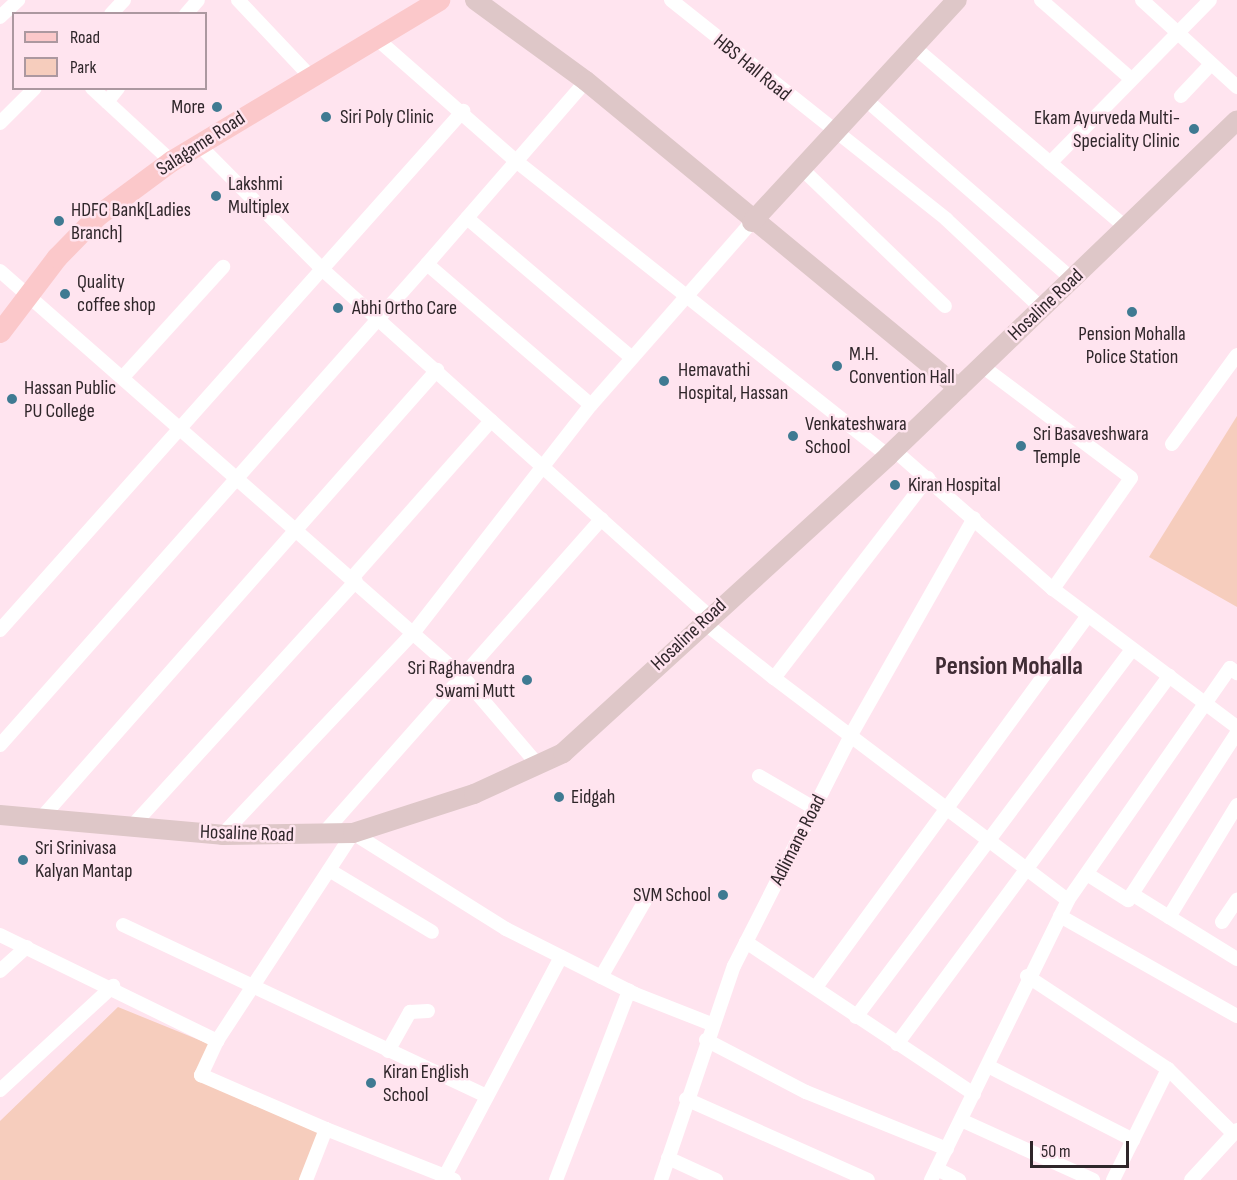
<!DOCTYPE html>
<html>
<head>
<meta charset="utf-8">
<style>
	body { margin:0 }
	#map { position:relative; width:1237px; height:1180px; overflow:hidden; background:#ffe4ef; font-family:"Sofia Sans Condensed",sans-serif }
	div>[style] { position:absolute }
	.green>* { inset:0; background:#f6cdbd }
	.street>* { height:14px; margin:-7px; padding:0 7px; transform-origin:7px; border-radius:7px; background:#fff }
	.secondary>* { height:20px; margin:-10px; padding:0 10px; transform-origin:10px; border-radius:10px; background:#dec7c8 }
	.primary>* { height:21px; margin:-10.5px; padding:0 10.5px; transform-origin:10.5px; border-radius:10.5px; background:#fbc8ca }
	.dots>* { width:16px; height:16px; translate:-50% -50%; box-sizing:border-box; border:3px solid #ffe4ef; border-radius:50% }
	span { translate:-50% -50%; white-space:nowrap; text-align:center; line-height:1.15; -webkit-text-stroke:5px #ffe4ef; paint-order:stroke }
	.street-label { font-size:20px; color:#2f262a }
	.poi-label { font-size:20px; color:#2f262a }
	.right { translate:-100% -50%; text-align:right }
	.left { translate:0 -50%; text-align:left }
	.district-label { font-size:26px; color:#402d35; font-weight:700 }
	.legend { position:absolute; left:12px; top:12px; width:195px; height:78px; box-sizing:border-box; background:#ffe4ef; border:2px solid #ac98a0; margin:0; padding:8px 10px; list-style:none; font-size:18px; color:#2f262a }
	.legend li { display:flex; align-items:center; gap:12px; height:30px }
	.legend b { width:30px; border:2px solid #ac98a0 }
	.scale { position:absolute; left:1030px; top:1141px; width:99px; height:27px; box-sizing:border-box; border:3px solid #2f262a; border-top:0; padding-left:8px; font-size:18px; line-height:21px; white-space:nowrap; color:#2f262a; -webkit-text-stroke:4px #ffe4ef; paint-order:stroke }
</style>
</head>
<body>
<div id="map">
	<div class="green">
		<i style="clip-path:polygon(1237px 416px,1237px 607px,1149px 557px)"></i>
		<i style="clip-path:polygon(118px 1007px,209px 1044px,204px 1083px,319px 1131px,306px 1180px,0 1180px,0 1121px)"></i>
	</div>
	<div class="street">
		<i style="left:238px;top:0;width:103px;rotate:46.6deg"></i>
		<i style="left:671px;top:0;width:352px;rotate:38.5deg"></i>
		<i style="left:946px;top:219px;width:130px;rotate:43.1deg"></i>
		<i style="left:1041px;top:0;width:118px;rotate:41.2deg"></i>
		<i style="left:1142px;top:0;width:129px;rotate:42.5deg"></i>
		<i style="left:111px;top:14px;width:19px;rotate:-47deg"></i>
		<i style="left:186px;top:14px;width:18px;rotate:-49deg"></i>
		<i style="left:0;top:17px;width:25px;rotate:-43deg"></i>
		<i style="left:377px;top:39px;width:185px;rotate:41.3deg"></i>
		<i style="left:516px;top:161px;width:475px;rotate:38.4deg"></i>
		<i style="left:914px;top:47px;width:280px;rotate:40.4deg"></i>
		<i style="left:586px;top:81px;width:242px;rotate:131deg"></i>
		<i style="left:427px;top:264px;width:216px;rotate:40.7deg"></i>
		<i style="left:92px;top:88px;width:108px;rotate:42.7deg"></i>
		<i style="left:1181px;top:96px;width:44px;rotate:-46.8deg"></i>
		<i style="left:865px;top:99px;width:276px;rotate:41deg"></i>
		<i style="left:107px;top:102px;width:18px;rotate:-52deg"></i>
		<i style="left:0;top:123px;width:49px;rotate:-45deg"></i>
		<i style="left:198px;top:144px;width:177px;rotate:45.2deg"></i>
		<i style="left:323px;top:270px;width:518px;rotate:41.87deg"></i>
		<i style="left:1050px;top:163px;width:228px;rotate:-45.5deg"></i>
		<i style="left:802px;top:169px;width:198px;rotate:43.8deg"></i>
		<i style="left:467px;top:218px;width:215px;rotate:40.3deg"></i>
		<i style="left:0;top:271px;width:617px;rotate:41.26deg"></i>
		<i style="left:464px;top:678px;width:116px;rotate:49.6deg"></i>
		<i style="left:982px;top:366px;width:186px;rotate:36.9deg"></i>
		<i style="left:1131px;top:478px;width:136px;rotate:125.1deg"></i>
		<i style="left:123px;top:377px;width:149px;rotate:-47.7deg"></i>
		<i style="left:1172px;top:444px;width:110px;rotate:-53.9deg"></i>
		<i style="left:894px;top:450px;width:211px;rotate:41.2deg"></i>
		<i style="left:1053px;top:589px;width:230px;rotate:36.9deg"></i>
		<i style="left:928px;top:478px;width:252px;rotate:127.6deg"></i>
		<i style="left:774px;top:678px;width:368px;rotate:37.1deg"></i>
		<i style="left:352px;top:578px;width:210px;rotate:-48.5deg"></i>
		<i style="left:702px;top:621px;width:92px;rotate:38.4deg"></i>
		<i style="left:0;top:630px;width:696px;rotate:-48.26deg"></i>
		<i style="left:0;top:745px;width:643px;rotate:-48.4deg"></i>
		<i style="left:759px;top:776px;width:64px;rotate:30.2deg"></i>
		<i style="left:44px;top:815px;width:594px;rotate:-48.55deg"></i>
		<i style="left:134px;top:824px;width:329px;rotate:-47.6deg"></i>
		<i style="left:222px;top:835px;width:279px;rotate:-46.6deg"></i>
		<i style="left:414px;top:632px;width:288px;rotate:-52.1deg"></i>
		<i style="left:591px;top:405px;width:244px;rotate:-48.7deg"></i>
		<i style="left:322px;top:835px;width:422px;rotate:-48.5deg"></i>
		<i style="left:329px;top:870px;width:120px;rotate:31deg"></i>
		<i style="left:1087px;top:874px;width:49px;rotate:32.4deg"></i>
		<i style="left:1128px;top:900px;width:199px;rotate:-56.9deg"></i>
		<i style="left:1132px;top:894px;width:44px;rotate:31.9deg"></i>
		<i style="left:1169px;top:917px;width:131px;rotate:-58.7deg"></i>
		<i style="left:1060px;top:916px;width:203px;rotate:29.5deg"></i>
		<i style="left:1169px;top:917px;width:80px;rotate:31.7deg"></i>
		<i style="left:1222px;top:922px;width:27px;rotate:-56deg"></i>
		<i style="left:123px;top:925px;width:402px;rotate:25.2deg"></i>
		<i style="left:0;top:935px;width:242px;rotate:26deg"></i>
		<i style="left:217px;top:1041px;width:38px;rotate:115deg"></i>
		<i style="left:201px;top:1075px;width:136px;rotate:23.4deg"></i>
		<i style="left:326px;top:1129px;width:55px;rotate:111.4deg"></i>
		<i style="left:746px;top:942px;width:274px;rotate:33.7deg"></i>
		<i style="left:0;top:971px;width:36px;rotate:-42deg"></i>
		<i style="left:1027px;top:976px;width:169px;rotate:33.4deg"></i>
		<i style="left:1168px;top:1069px;width:91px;rotate:44.6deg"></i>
		<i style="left:601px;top:977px;width:90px;rotate:-60deg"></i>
		<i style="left:816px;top:987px;width:460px;rotate:-53.8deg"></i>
		<i style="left:856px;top:1017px;width:459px;rotate:-53.1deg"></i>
		<i style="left:706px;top:1040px;width:113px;rotate:27.5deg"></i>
		<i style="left:806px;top:1092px;width:152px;rotate:22deg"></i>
		<i style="left:217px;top:1041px;width:249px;rotate:-56.8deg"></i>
		<i style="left:353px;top:833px;width:181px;rotate:32.1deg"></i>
		<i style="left:506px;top:929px;width:144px;rotate:26.7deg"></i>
		<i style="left:635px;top:994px;width:82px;rotate:21.5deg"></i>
		<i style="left:897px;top:1044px;width:458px;rotate:-53.5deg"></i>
		<i style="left:388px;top:1051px;width:45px;rotate:-60.6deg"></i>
		<i style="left:410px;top:1012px;width:18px;rotate:-3deg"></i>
		<i style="left:988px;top:1066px;width:163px;rotate:27deg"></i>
		<i style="left:0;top:1090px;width:154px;rotate:-42.6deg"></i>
		<i style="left:686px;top:1099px;width:199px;rotate:24deg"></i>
		<i style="left:961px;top:1120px;width:145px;rotate:24.4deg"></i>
		<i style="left:326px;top:1129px;width:128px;rotate:21.6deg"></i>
		<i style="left:668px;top:1158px;width:53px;rotate:24.6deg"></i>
		<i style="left:937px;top:1169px;width:25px;rotate:27deg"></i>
		<i style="left:454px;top:1180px;width:10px;rotate:-156deg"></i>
		<i style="left:445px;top:1176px;width:248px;rotate:-62.1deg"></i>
		<i style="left:556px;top:1180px;width:203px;rotate:-68.9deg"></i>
		<i style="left:661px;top:1180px;width:226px;rotate:-71.2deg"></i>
		<i style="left:734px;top:966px;width:261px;rotate:-63.1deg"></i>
		<i style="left:852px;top:733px;width:247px;rotate:-60.4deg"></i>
		<i style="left:931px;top:1180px;width:312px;rotate:-63.9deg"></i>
		<i style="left:1068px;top:900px;width:283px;rotate:-55.1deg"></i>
		<i style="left:1230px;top:668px;width:9px;rotate:36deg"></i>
		<i style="left:1113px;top:1180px;width:124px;rotate:-63.6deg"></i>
		<i style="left:1191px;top:1180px;width:68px;rotate:-47.4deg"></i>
	</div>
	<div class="secondary">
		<i style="left:475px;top:0;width:137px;rotate:36.1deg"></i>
		<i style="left:586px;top:81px;width:483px;rotate:39.5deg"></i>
		<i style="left:752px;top:222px;width:302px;rotate:-47.3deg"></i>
		<i style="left:0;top:815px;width:223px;rotate:5.1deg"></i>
		<i style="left:222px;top:835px;width:131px;rotate:-0.9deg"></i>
		<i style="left:353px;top:833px;width:127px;rotate:-17.9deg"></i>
		<i style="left:474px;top:794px;width:98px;rotate:-24.7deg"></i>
		<i style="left:563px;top:753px;width:440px;rotate:-42.4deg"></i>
		<i style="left:888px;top:456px;width:484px;rotate:-43.9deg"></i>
	</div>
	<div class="primary">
		<i style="left:0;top:332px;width:94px;rotate:-52.8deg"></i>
		<i style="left:57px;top:257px;width:59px;rotate:-45.7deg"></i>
		<i style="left:98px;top:215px;width:91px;rotate:-36.5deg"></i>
		<i style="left:171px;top:161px;width:313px;rotate:-31deg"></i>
	</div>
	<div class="dots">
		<i style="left:217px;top:107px;background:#3f7a92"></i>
		<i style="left:326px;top:117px;background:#3f7a92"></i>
		<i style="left:1194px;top:129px;background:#3f7a92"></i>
		<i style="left:216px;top:196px;background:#3f7a92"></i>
		<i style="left:59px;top:221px;background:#3f7a92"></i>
		<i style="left:65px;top:294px;background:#3f7a92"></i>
		<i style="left:338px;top:308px;background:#3f7a92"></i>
		<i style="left:1132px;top:312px;background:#3f7a92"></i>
		<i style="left:837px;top:366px;background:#3f7a92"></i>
		<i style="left:664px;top:381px;background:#3f7a92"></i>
		<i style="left:12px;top:399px;background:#3f7a92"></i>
		<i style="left:793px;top:436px;background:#3f7a92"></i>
		<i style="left:1021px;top:446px;background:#3f7a92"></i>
		<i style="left:895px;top:485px;background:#3f7a92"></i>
		<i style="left:527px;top:680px;background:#3f7a92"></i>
		<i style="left:559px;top:797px;background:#3f7a92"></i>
		<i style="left:23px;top:860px;background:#3f7a92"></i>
		<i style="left:723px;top:895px;background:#3f7a92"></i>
		<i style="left:371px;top:1083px;background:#3f7a92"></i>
	</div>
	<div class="street-label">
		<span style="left:752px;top:68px;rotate:39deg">HBS Hall Road</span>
		<span style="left:201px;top:144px;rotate:-33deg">Salagame Road</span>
		<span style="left:1046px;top:305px;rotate:-43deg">Hosaline Road</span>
		<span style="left:689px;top:635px;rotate:-43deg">Hosaline Road</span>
		<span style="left:247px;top:834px;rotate:2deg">Hosaline Road</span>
		<span style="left:798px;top:840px;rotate:-63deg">Adlimane Road</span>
	</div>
	<div class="poi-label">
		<span class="right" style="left:205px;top:107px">More</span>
		<span class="left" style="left:340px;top:117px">Siri Poly Clinic</span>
		<span class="right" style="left:1180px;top:130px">Ekam Ayurveda Multi-<br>Speciality Clinic</span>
		<span class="left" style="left:228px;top:196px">Lakshmi<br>Multiplex</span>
		<span class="left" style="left:71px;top:222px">HDFC Bank[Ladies<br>Branch]</span>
		<span class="left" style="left:77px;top:294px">Quality<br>coffee shop</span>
		<span class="left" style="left:352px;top:308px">Abhi Ortho Care</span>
		<span style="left:1132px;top:346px">Pension Mohalla<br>Police Station</span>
		<span class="left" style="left:849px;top:366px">M.H.<br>Convention Hall</span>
		<span class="left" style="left:678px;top:382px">Hemavathi<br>Hospital, Hassan</span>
		<span class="left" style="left:24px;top:400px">Hassan Public<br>PU College</span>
		<span class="left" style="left:805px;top:436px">Venkateshwara<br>School</span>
		<span class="left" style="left:1033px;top:446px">Sri Basaveshwara<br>Temple</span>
		<span class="left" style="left:908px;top:485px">Kiran Hospital</span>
		<span class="right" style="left:515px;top:680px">Sri Raghavendra<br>Swami Mutt</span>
		<span class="left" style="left:571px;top:797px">Eidgah</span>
		<span class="left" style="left:35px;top:860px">Sri Srinivasa<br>Kalyan Mantap</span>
		<span class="right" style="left:711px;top:895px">SVM School</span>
		<span class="left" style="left:383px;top:1084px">Kiran English<br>School</span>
	</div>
	<div class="district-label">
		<span style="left:1009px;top:667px">Pension Mohalla</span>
	</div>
	<ul class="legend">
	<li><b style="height:8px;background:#fbc8ca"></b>Road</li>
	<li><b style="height:16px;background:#f6cdbd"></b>Park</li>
	</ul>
	<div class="scale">50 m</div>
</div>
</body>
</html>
